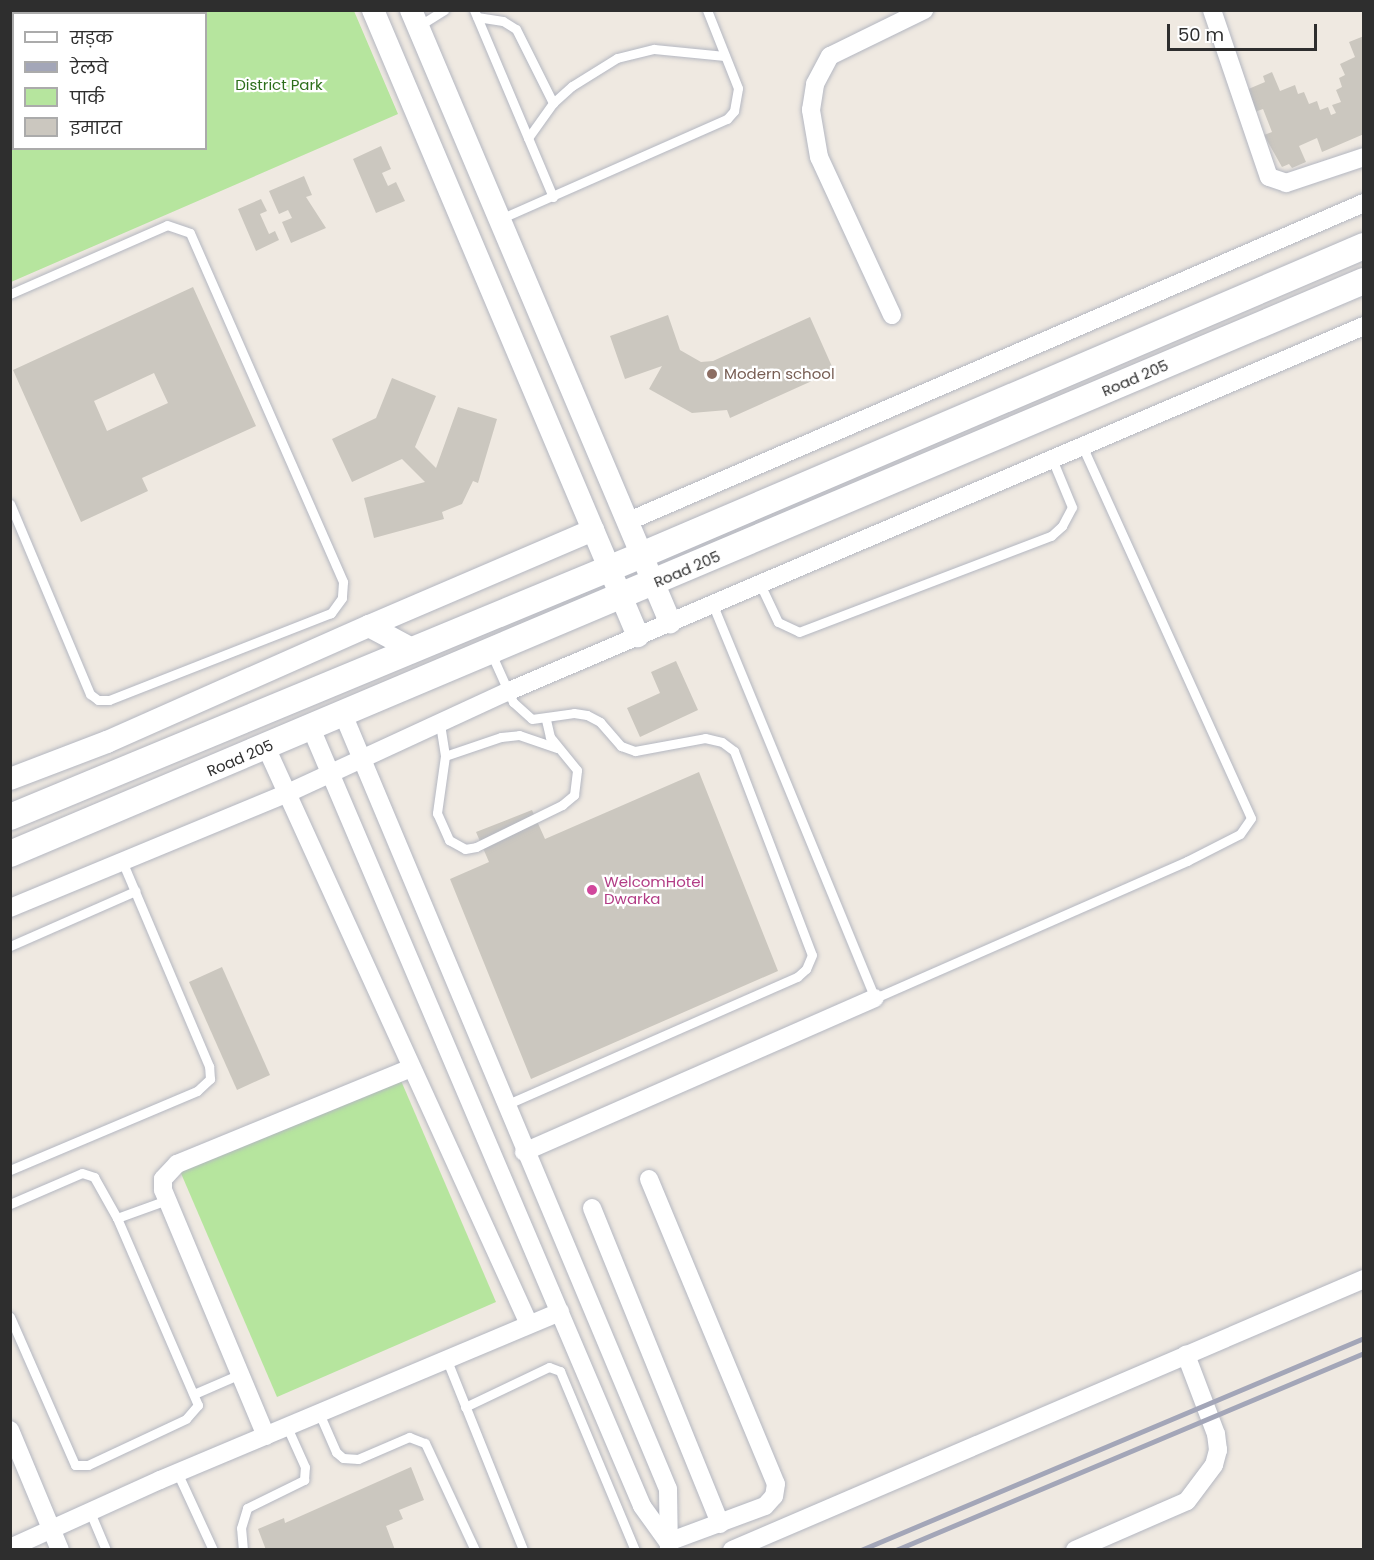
<!DOCTYPE html>
<html>
<head>
<meta charset="utf-8">
<style>
	body { margin:0 }
	#map { position:relative; width:1374px; height:1560px; overflow:hidden; background:#efe9e1; font-family:Poppins,"Noto Sans Devanagari",sans-serif }
	div>[style] { position:absolute }
	.green>* { inset:0; background:#b6e59e }
	.building>* { inset:0; background:#cbc7bf }
	.roads { filter:drop-shadow(0 0 2px #b4b7c1) drop-shadow(0 0 2px #b4b7c1) }
	.service>* { height:9px; margin:-4.5px; padding:0 4.5px; transform-origin:4.5px; border-radius:4.5px; background:#fff }
	.minor>* { height:18px; margin:-9px; padding:0 9px; transform-origin:9px; border-radius:9px; background:#fff }
	.tertiary>* { height:22px; margin:-11px; padding:0 11px; transform-origin:11px; border-radius:11px; background:#fff }
	.secondary>* { height:26px; margin:-13px; padding:0 13px; transform-origin:13px; border-radius:13px; background:#fff }
	.rail>* { height:4.5px; margin:-2.25px; padding:0 2.25px; transform-origin:2.25px; border-radius:2.25px; background:#a3a6b8 }
	.dots>* { width:16px; height:16px; translate:-50% -50%; box-sizing:border-box; border:3px solid #fff; border-radius:50% }
	span { translate:-50% -50%; white-space:nowrap; text-align:center; line-height:1.15; -webkit-text-stroke:4.5px #fff; paint-order:stroke }
	.park-label { font-size:15px; color:#2c6e1b }
	.education-label { font-size:15px; color:#785e54 }
	.left { translate:0 -50%; text-align:left }
	.street-label { font-size:15px; color:#2e2e2e }
	.hotel-label { font-size:15px; color:#b23c85 }
	.frame { position:absolute; inset:0; border:12px solid #2e2e2e; pointer-events:none }
	.legend { position:absolute; left:12px; top:12px; width:195px; height:138px; box-sizing:border-box; background:#fff; border:2px solid #ababab; margin:0; padding:8px 10px; list-style:none; font-size:18px; color:#2e2e2e }
	.legend li { display:flex; align-items:center; gap:12px; height:30px }
	.legend b { width:30px; border:2px solid #ababab }
	.scale { position:absolute; left:1167px; top:24px; width:150px; height:27px; box-sizing:border-box; border:3px solid #2e2e2e; border-top:0; padding-left:8px; font-size:18px; line-height:21px; white-space:nowrap; color:#2e2e2e; -webkit-text-stroke:4px #fff; paint-order:stroke }
</style>
</head>
<body>
<div id="map">
	<div class="green">
		<i style="clip-path:polygon(evenodd,11px 10px,354px 11px,398px 114px,11px 282px,11px 10px,14px 14px,206px 14px,206px 148px,14px 148px,14px 14px)"></i>
		<i style="clip-path:polygon(399px 1076px,496px 1302px,277px 1397px,180px 1171px)"></i>
	</div>
	<div class="building">
		<i style="clip-path:polygon(1364px 36px,1364px 134px,1322px 152px,1317px 138px,1299px 146px,1306px 162px,1292px 168px,1289px 164px,1282px 167px,1264px 135px,1272px 132px,1263px 109px,1252px 113px,1246px 90px,1265px 82px,1263px 76px,1272px 72px,1280px 91px,1295px 85px,1298px 94px,1304px 92px,1309px 104px,1317px 101px,1320px 110px,1328px 107px,1331px 115px,1336px 113px,1332px 105px,1341px 102px,1336px 90px,1342px 87px,1339px 78px,1345px 75px,1340px 64px,1355px 57px,1349px 42px)"></i>
		<i style="clip-path:polygon(381px 146px,391px 169px,382px 173px,388px 186px,396px 182px,405px 201px,376px 213px,353px 159px)"></i>
		<i style="clip-path:polygon(304px 176px,312px 195px,306px 197px,326px 228px,291px 243px,282px 222px,292px 218px,288px 210px,279px 214px,269px 191px)"></i>
		<i style="clip-path:polygon(261px 199px,267px 211px,260px 214px,269px 234px,275px 231px,279px 240px,256px 251px,238px 209px)"></i>
		<i style="clip-path:polygon(evenodd,193px 287px,256px 426px,142px 478px,148px 491px,81px 522px,13px 370px,193px 287px,154px 373px,168px 403px,107px 431px,94px 401px,154px 373px)"></i>
		<i style="clip-path:polygon(668px 315px,680px 350px,701px 362px,713px 361px,810px 317px,834px 371px,730px 418px,727px 410px,692px 413px,649px 389px,662px 366px,625px 379px,610px 336px)"></i>
		<i style="clip-path:polygon(392px 378px,436px 396px,415px 447px,436px 468px,458px 407px,497px 419px,478px 483px,473px 481px,462px 504px,442px 512px,444px 519px,374px 538px,364px 498px,425px 482px,402px 459px,352px 482px,332px 439px,376px 418px)"></i>
		<i style="clip-path:polygon(676px 661px,698px 710px,640px 737px,627px 708px,660px 693px,651px 672px)"></i>
		<i style="clip-path:polygon(699px 772px,778px 971px,531px 1079px,450px 879px,489px 862px,476px 832px,532px 810px,545px 839px)"></i>
		<i style="clip-path:polygon(222px 967px,270px 1075px,237px 1090px,189px 982px)"></i>
		<i style="clip-path:polygon(411px 1467px,424px 1500px,399px 1510px,403px 1519px,386px 1526px,395px 1550px,266px 1550px,258px 1529px,284px 1518px,285px 1523px)"></i>
	</div>
	<div class="roads">
		<div class="service">
			<i style="left:474px;top:10px;width:203px;rotate:67.1deg"></i>
			<i style="left:477px;top:17px;width:26px;rotate:9deg"></i>
			<i style="left:503px;top:21px;width:15px;rotate:32deg"></i>
			<i style="left:516px;top:29px;width:83px;rotate:63.4deg"></i>
			<i style="left:417px;top:27px;width:32px;rotate:-32deg"></i>
			<i style="left:528px;top:138px;width:43px;rotate:-54.5deg"></i>
			<i style="left:553px;top:103px;width:25px;rotate:-42deg"></i>
			<i style="left:572px;top:86px;width:53px;rotate:-31.9deg"></i>
			<i style="left:617px;top:58px;width:38px;rotate:-14deg"></i>
			<i style="left:654px;top:49px;width:71px;rotate:5.6deg"></i>
			<i style="left:500px;top:219px;width:248px;rotate:-23.8deg"></i>
			<i style="left:727px;top:119px;width:11px;rotate:-49deg"></i>
			<i style="left:734px;top:111px;width:23px;rotate:-80deg"></i>
			<i style="left:738px;top:88px;width:84px;rotate:-111.7deg"></i>
			<i style="left:10px;top:294px;width:171px;rotate:-23.7deg"></i>
			<i style="left:167px;top:225px;width:24px;rotate:19deg"></i>
			<i style="left:190px;top:233px;width:381px;rotate:66.3deg"></i>
			<i style="left:343px;top:582px;width:16px;rotate:94deg"></i>
			<i style="left:342px;top:598px;width:19px;rotate:126deg"></i>
			<i style="left:331px;top:613px;width:238px;rotate:158.6deg"></i>
			<i style="left:109px;top:700px;width:11px;rotate:180deg"></i>
			<i style="left:98px;top:700px;width:10px;rotate:-143deg"></i>
			<i style="left:90px;top:694px;width:206px;rotate:-112.8deg"></i>
			<i style="left:760px;top:584px;width:42px;rotate:64.7deg"></i>
			<i style="left:778px;top:622px;width:23px;rotate:25deg"></i>
			<i style="left:799px;top:632px;width:270px;rotate:-20.9deg"></i>
			<i style="left:1051px;top:536px;width:15px;rotate:-42deg"></i>
			<i style="left:1062px;top:526px;width:21px;rotate:-62deg"></i>
			<i style="left:1072px;top:507px;width:52px;rotate:-112.6deg"></i>
			<i style="left:712px;top:603px;width:427px;rotate:67.6deg"></i>
			<i style="left:875px;top:998px;width:341px;rotate:-23.7deg"></i>
			<i style="left:1187px;top:861px;width:59px;rotate:-27deg"></i>
			<i style="left:1240px;top:834px;width:19px;rotate:-55deg"></i>
			<i style="left:1251px;top:818px;width:409px;rotate:-114.4deg"></i>
			<i style="left:491px;top:653px;width:54px;rotate:65.8deg"></i>
			<i style="left:513px;top:702px;width:25px;rotate:42deg"></i>
			<i style="left:532px;top:719px;width:42px;rotate:-8.1deg"></i>
			<i style="left:574px;top:713px;width:13px;rotate:9deg"></i>
			<i style="left:587px;top:715px;width:15px;rotate:28deg"></i>
			<i style="left:600px;top:722px;width:32px;rotate:49deg"></i>
			<i style="left:621px;top:746px;width:15px;rotate:20deg"></i>
			<i style="left:635px;top:751px;width:71px;rotate:-10.5deg"></i>
			<i style="left:705px;top:738px;width:17px;rotate:13deg"></i>
			<i style="left:722px;top:742px;width:15px;rotate:37deg"></i>
			<i style="left:734px;top:751px;width:218px;rotate:69.1deg"></i>
			<i style="left:812px;top:955px;width:15px;rotate:113deg"></i>
			<i style="left:806px;top:969px;width:12px;rotate:138deg"></i>
			<i style="left:797px;top:977px;width:319px;rotate:156.3deg"></i>
			<i style="left:440px;top:724px;width:32px;rotate:81deg"></i>
			<i style="left:445px;top:756px;width:58px;rotate:98deg"></i>
			<i style="left:437px;top:813px;width:30px;rotate:66deg"></i>
			<i style="left:449px;top:840px;width:18px;rotate:29deg"></i>
			<i style="left:465px;top:849px;width:11px;rotate:-10deg"></i>
			<i style="left:476px;top:847px;width:96px;rotate:-26deg"></i>
			<i style="left:562px;top:805px;width:16px;rotate:-40deg"></i>
			<i style="left:574px;top:795px;width:25px;rotate:-83deg"></i>
			<i style="left:577px;top:770px;width:43px;rotate:-129.3deg"></i>
			<i style="left:550px;top:737px;width:17px;rotate:-103deg"></i>
			<i style="left:445px;top:756px;width:59px;rotate:-18.7deg"></i>
			<i style="left:501px;top:737px;width:18px;rotate:-6deg"></i>
			<i style="left:519px;top:735px;width:40px;rotate:18.9deg"></i>
			<i style="left:10px;top:946px;width:137px;rotate:-23.7deg"></i>
			<i style="left:10px;top:1170px;width:203px;rotate:-22.9deg"></i>
			<i style="left:197px;top:1091px;width:18px;rotate:-43deg"></i>
			<i style="left:210px;top:1079px;width:13px;rotate:-94deg"></i>
			<i style="left:209px;top:1066px;width:223px;rotate:-113deg"></i>
			<i style="left:10px;top:1204px;width:78px;rotate:-23.3deg"></i>
			<i style="left:82px;top:1173px;width:13px;rotate:18deg"></i>
			<i style="left:94px;top:1177px;width:47px;rotate:60.7deg"></i>
			<i style="left:117px;top:1218px;width:204px;rotate:66.6deg"></i>
			<i style="left:198px;top:1405px;width:18px;rotate:131deg"></i>
			<i style="left:186px;top:1419px;width:108px;rotate:154.9deg"></i>
			<i style="left:88px;top:1465px;width:13px;rotate:180deg"></i>
			<i style="left:75px;top:1465px;width:162px;rotate:-113.7deg"></i>
			<i style="left:117px;top:1218px;width:53px;rotate:-19.8deg"></i>
			<i style="left:446px;top:1358px;width:207px;rotate:68.1deg"></i>
			<i style="left:194px;top:1394px;width:50px;rotate:-23.5deg"></i>
			<i style="left:465px;top:1407px;width:93px;rotate:-25.5deg"></i>
			<i style="left:549px;top:1367px;width:12px;rotate:20deg"></i>
			<i style="left:560px;top:1371px;width:194px;rotate:67.3deg"></i>
			<i style="left:319px;top:1413px;width:43px;rotate:66.4deg"></i>
			<i style="left:336px;top:1452px;width:9px;rotate:41deg"></i>
			<i style="left:343px;top:1458px;width:15px;rotate:4deg"></i>
			<i style="left:358px;top:1459px;width:56px;rotate:-23.3deg"></i>
			<i style="left:409px;top:1437px;width:17px;rotate:21deg"></i>
			<i style="left:425px;top:1443px;width:118px;rotate:65deg"></i>
			<i style="left:177px;top:1472px;width:86px;rotate:65.2deg"></i>
			<i style="left:90px;top:1512px;width:41px;rotate:67.2deg"></i>
			<i style="left:243px;top:1550px;width:22px;rotate:-95deg"></i>
			<i style="left:241px;top:1528px;width:21px;rotate:-73deg"></i>
			<i style="left:247px;top:1508px;width:64px;rotate:-26.2deg"></i>
			<i style="left:304px;top:1480px;width:13px;rotate:-86deg"></i>
			<i style="left:305px;top:1467px;width:44px;rotate:-114.2deg"></i>
		</div>
		<div class="minor">
			<i style="left:1212px;top:10px;width:176px;rotate:71.2deg"></i>
			<i style="left:1269px;top:177px;width:18px;rotate:19deg"></i>
			<i style="left:1286px;top:183px;width:82px;rotate:-18.4deg"></i>
			<i style="left:892px;top:315px;width:174px;rotate:-114.8deg"></i>
			<i style="left:819px;top:157px;width:48px;rotate:-99.7deg"></i>
			<i style="left:811px;top:110px;width:26px;rotate:-81deg"></i>
			<i style="left:815px;top:84px;width:32px;rotate:-62deg"></i>
			<i style="left:830px;top:56px;width:105px;rotate:-26.1deg"></i>
			<i style="left:629px;top:521px;width:801px;rotate:-23.4deg"></i>
			<i style="left:343px;top:714px;width:840px;rotate:67.25deg"></i>
			<i style="left:668px;top:1489px;width:61px;rotate:89.1deg"></i>
			<i style="left:311px;top:728px;width:845px;rotate:66.95deg"></i>
			<i style="left:642px;top:1506px;width:44px;rotate:54.2deg"></i>
			<i style="left:266px;top:747px;width:634px;rotate:65.5deg"></i>
			<i style="left:10px;top:908px;width:301px;rotate:-22.5deg"></i>
			<i style="left:288px;top:793px;width:241px;rotate:-24.8deg"></i>
			<i style="left:507px;top:692px;width:932px;rotate:-23.13deg"></i>
			<i style="left:524px;top:1152px;width:383px;rotate:-23.7deg"></i>
			<i style="left:649px;top:1179px;width:330px;rotate:67.4deg"></i>
			<i style="left:776px;top:1484px;width:12px;rotate:99deg"></i>
			<i style="left:774px;top:1496px;width:13px;rotate:132deg"></i>
			<i style="left:765px;top:1506px;width:103px;rotate:159.6deg"></i>
			<i style="left:592px;top:1208px;width:341px;rotate:67.9deg"></i>
			<i style="left:10px;top:1430px;width:130px;rotate:67.4deg"></i>
			<i style="left:266px;top:1436px;width:267px;rotate:-112.7deg"></i>
			<i style="left:163px;top:1190px;width:11px;rotate:-90deg"></i>
			<i style="left:163px;top:1179px;width:21px;rotate:-47deg"></i>
			<i style="left:177px;top:1164px;width:251px;rotate:-22.3deg"></i>
			<i style="left:10px;top:1548px;width:165px;rotate:-24.4deg"></i>
			<i style="left:160px;top:1480px;width:434px;rotate:-22.8deg"></i>
			<i style="left:732px;top:1550px;width:688px;rotate:-23.21deg"></i>
			<i style="left:1075px;top:1550px;width:122px;rotate:-23.6deg"></i>
			<i style="left:1187px;top:1501px;width:45px;rotate:-53.1deg"></i>
			<i style="left:1214px;top:1465px;width:16px;rotate:-75deg"></i>
			<i style="left:1218px;top:1450px;width:16px;rotate:-97deg"></i>
			<i style="left:1216px;top:1434px;width:85px;rotate:-110.8deg"></i>
		</div>
		<div class="tertiary">
			<i style="left:373px;top:10px;width:680px;rotate:67.06deg"></i>
			<i style="left:411px;top:10px;width:665px;rotate:67.06deg"></i>
			<i style="left:369px;top:626px;width:244px;rotate:-23.2deg"></i>
			<i style="left:10px;top:779px;width:104px;rotate:-20.9deg"></i>
			<i style="left:107px;top:742px;width:287px;rotate:-23.9deg"></i>
			<i style="left:369px;top:626px;width:49px;rotate:28.1deg"></i>
		</div>
		<div class="secondary">
			<i style="left:10px;top:817px;width:686px;rotate:-22.53deg"></i>
			<i style="left:644px;top:554px;width:783px;rotate:-23.16deg"></i>
			<i style="left:10px;top:854px;width:1470px;rotate:-22.94deg"></i>
		</div>
	</div>
	<div class="rail">
		<i style="left:861px;top:1550px;width:546px;rotate:-22.85deg"></i>
		<i style="left:896px;top:1550px;width:508px;rotate:-22.83deg"></i>
	</div>
	<div class="dots">
		<i style="left:712px;top:374px;background:#8d6e63"></i>
		<i style="left:592px;top:890px;background:#d1479c"></i>
	</div>
	<div class="park-label">
		<span style="left:279px;top:85px">District Park</span>
	</div>
	<div class="education-label">
		<span class="left" style="left:724px;top:374px">Modern school</span>
	</div>
	<div class="street-label">
		<span style="left:1135px;top:378px;rotate:-23deg">Road 205</span>
		<span style="left:687px;top:569px;rotate:-23deg">Road 205</span>
		<span style="left:240px;top:758px;rotate:-23deg">Road 205</span>
	</div>
	<div class="hotel-label">
		<span class="left" style="left:604px;top:890px">WelcomHotel<br>Dwarka</span>
	</div>
	<div class="frame"></div>
	<ul class="legend">
	<li><b style="height:8px;background:#fff"></b>सड़क</li>
	<li><b style="height:8px;background:#a3a6b8"></b>रेलवे</li>
	<li><b style="height:16px;background:#b6e59e"></b>पार्क</li>
	<li><b style="height:16px;background:#cbc7bf"></b>इमारत</li>
	</ul>
	<div class="scale">50 m</div>
</div>
</body>
</html>
